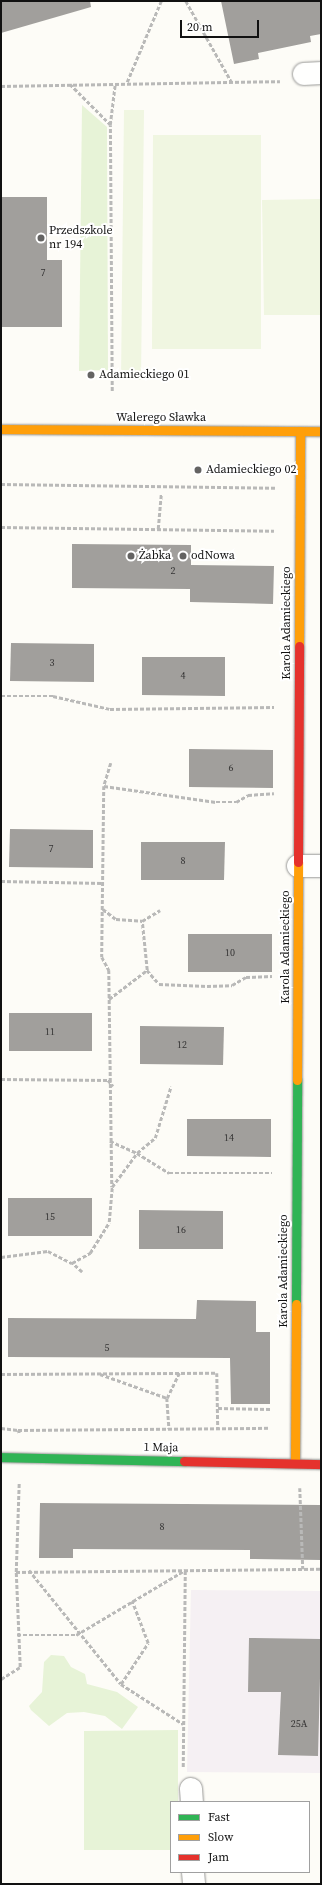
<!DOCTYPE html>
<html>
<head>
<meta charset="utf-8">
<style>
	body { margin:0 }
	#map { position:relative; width:322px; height:1885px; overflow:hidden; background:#fdfcf7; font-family:"Source Serif 4",serif }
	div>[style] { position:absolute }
	.industrial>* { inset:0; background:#f5f0f3 }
	.green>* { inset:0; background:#e7f3d7 }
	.pitch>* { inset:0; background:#f0f6e1 }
	.building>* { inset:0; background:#a19f9c }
	.path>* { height:2.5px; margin-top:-1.25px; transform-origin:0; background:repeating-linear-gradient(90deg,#b9b9b8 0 4px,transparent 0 6px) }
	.roads { filter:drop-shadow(0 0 1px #979795) drop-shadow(0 0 1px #979795) }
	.street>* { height:22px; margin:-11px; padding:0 11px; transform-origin:11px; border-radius:11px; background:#fffffe }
	.fast>* { height:9px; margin:-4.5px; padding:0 4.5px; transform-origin:4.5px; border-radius:4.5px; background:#30b455 }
	.slow>* { height:9px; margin:-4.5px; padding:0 4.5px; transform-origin:4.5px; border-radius:4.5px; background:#ff9f0a }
	.jam>* { height:9px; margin:-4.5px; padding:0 4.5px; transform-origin:4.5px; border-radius:4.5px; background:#e5322d }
	.dots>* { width:11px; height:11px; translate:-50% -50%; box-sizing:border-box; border:2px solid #fff; border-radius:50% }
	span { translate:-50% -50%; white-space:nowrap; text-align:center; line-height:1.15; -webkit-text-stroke:4px #fff; paint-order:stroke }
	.number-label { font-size:10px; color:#353434 }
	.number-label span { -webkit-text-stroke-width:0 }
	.poi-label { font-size:12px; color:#111 }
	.left { translate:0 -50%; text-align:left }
	.street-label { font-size:12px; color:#111 }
	.frame { position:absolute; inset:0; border:2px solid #111; pointer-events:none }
	.legend { position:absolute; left:170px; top:1801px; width:140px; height:72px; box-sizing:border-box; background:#fff; border:1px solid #a0a0a0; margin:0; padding:5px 7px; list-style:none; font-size:12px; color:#111 }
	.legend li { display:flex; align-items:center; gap:8px; height:20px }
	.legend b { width:20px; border:1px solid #a0a0a0 }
	.scale { position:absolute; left:180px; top:20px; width:79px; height:18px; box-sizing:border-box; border:2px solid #111; border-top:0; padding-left:5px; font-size:12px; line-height:14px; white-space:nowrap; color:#111; -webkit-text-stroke:3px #fff; paint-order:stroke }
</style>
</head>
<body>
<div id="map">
	<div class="industrial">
		<i style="clip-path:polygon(191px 1590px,321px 1591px,321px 1773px,187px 1772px)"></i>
	</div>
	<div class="green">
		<i style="clip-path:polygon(82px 105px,107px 127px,108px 370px,79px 371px)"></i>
		<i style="clip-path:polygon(51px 1655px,64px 1656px,71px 1667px,85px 1674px,87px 1684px,117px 1692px,138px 1707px,122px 1729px,105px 1716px,84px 1712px,67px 1713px,49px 1726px,31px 1710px,29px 1706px,42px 1692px,44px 1662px)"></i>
		<i style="clip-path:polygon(178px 1730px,178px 1802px,171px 1802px,171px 1850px,84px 1850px,84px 1731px)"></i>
	</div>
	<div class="pitch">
		<i style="clip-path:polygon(124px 110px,144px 110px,141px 380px,121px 380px)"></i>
		<i style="clip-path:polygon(153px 135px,261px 135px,261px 349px,152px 349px)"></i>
		<i style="clip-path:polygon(321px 199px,321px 315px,264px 315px,262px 200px)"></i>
	</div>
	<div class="building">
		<i style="clip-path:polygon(1px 1px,90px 1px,91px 7px,1px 33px)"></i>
		<i style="clip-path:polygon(221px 1px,321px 1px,321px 34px,310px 36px,311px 42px,258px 53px,259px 59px,234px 64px)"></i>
		<i style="clip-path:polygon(1px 197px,47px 197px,47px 260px,62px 260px,62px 327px,1px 327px)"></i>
		<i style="clip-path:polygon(72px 544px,191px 545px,191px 565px,274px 566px,273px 604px,190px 602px,190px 589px,72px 588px)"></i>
		<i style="clip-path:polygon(11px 643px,94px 644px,94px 682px,10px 681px)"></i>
		<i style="clip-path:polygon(142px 657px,225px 657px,225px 696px,142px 695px)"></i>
		<i style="clip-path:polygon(189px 749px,273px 750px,273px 788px,189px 787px)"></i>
		<i style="clip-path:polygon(10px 829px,93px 830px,93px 868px,9px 867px)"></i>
		<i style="clip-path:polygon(141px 842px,225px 842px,224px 880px,141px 880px)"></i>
		<i style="clip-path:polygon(188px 934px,272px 934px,272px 972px,188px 972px)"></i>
		<i style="clip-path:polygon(9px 1013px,92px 1013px,92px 1051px,9px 1051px)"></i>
		<i style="clip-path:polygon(140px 1026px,224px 1027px,223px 1065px,140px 1064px)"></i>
		<i style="clip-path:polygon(187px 1119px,271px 1119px,271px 1157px,187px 1156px)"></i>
		<i style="clip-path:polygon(8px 1198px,92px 1198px,92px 1236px,8px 1236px)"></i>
		<i style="clip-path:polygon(139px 1210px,223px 1211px,223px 1249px,139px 1249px)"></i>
		<i style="clip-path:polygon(197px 1300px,256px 1301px,256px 1332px,270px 1332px,270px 1404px,231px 1404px,230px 1358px,8px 1357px,8px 1318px,196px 1319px)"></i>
		<i style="clip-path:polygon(40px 1503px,321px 1505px,321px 1560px,250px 1559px,250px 1550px,73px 1549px,73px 1558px,39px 1558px)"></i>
		<i style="clip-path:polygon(249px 1638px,321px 1639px,318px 1756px,278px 1755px,281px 1692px,248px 1692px)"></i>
	</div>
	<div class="path">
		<i style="left:186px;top:1px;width:92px;rotate:60.6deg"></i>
		<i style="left:127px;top:82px;width:88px;rotate:-67.2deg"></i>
		<i style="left:70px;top:84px;width:57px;rotate:45deg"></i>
		<i style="left:1px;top:86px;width:279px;rotate:-1deg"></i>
		<i style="left:112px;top:391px;width:266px;rotate:-90.4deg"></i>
		<i style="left:110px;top:125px;width:41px;rotate:-83deg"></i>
		<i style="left:1px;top:484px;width:274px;rotate:0.8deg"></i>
		<i style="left:1px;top:527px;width:273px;rotate:0.8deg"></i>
		<i style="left:158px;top:529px;width:35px;rotate:-85deg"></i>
		<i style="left:1px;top:696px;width:52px"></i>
		<i style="left:53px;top:696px;width:58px;rotate:12.8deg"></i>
		<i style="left:110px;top:709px;width:164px;rotate:-0.7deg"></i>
		<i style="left:111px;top:763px;width:24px;rotate:107deg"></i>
		<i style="left:104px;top:786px;width:171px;rotate:90.7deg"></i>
		<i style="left:102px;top:957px;width:15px;rotate:62deg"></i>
		<i style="left:109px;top:970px;width:217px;rotate:89.2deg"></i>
		<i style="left:104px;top:786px;width:113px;rotate:8.1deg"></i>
		<i style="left:216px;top:802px;width:20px"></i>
		<i style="left:236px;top:802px;width:14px;rotate:-30deg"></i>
		<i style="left:248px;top:795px;width:26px;rotate:-4deg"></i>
		<i style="left:1px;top:881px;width:102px;rotate:1.1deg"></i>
		<i style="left:103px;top:909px;width:16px;rotate:38deg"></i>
		<i style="left:116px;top:919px;width:26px;rotate:4deg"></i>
		<i style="left:147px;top:970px;width:49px;rotate:-95.8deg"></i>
		<i style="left:142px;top:921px;width:21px;rotate:-31deg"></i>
		<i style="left:109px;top:999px;width:48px;rotate:-37.3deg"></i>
		<i style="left:147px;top:970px;width:18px;rotate:49deg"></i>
		<i style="left:159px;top:984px;width:48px;rotate:2.4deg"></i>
		<i style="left:207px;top:986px;width:25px;rotate:-2deg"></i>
		<i style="left:232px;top:985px;width:16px;rotate:-30deg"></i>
		<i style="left:246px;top:977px;width:26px;rotate:-2deg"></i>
		<i style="left:1px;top:1079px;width:107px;rotate:0.5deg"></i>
		<i style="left:108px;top:1080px;width:8px;rotate:50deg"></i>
		<i style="left:110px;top:1141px;width:30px;rotate:24deg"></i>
		<i style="left:137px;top:1153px;width:23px;rotate:-40deg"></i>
		<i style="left:155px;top:1138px;width:54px;rotate:-72.9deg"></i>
		<i style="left:1px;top:1257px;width:47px;rotate:-7.3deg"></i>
		<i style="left:48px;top:1251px;width:27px;rotate:27deg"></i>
		<i style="left:82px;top:1272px;width:13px;rotate:-138deg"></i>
		<i style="left:72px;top:1263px;width:21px;rotate:-29deg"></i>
		<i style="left:90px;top:1253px;width:36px;rotate:-58deg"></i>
		<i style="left:109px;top:1222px;width:35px;rotate:-85deg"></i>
		<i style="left:112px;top:1187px;width:42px;rotate:-53.7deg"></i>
		<i style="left:137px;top:1153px;width:38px;rotate:32deg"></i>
		<i style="left:169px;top:1173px;width:103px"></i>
		<i style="left:1px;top:1374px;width:216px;rotate:-0.3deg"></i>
		<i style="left:217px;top:1373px;width:56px;rotate:89deg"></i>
		<i style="left:100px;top:1374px;width:71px;rotate:19.7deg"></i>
		<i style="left:167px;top:1398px;width:28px;rotate:-64deg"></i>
		<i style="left:167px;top:1398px;width:31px;rotate:86deg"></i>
		<i style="left:218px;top:1408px;width:53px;rotate:1.1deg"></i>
		<i style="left:1px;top:1428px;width:17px;rotate:7deg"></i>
		<i style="left:19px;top:1433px;width:3px;rotate:-108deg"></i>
		<i style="left:18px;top:1430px;width:252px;rotate:-0.5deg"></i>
		<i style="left:300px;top:1488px;width:81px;rotate:87.9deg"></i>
		<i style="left:29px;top:1570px;width:146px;rotate:51.1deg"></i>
		<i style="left:121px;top:1684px;width:74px;rotate:32.8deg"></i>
		<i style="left:16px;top:1572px;width:305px;rotate:-0.6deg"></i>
		<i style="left:17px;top:1635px;width:59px"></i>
		<i style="left:76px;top:1635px;width:127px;rotate:-30.8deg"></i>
		<i style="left:1px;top:1679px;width:22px;rotate:-32deg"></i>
		<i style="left:20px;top:1667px;width:95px;rotate:-92.4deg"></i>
		<i style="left:16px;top:1572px;width:90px;rotate:-88.1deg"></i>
		<i style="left:121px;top:1684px;width:49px;rotate:-56.6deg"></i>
		<i style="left:148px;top:1643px;width:45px;rotate:-110.9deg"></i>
		<i style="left:183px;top:1767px;width:198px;rotate:-89.4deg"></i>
	</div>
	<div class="roads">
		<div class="street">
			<i style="left:304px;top:74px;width:17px;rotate:-3deg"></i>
			<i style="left:298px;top:866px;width:23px"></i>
			<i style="left:191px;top:1789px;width:13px;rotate:86deg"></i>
			<i style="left:193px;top:1872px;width:12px;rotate:85deg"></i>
		</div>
		<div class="fast">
			<i style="left:296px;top:1304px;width:224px;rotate:-89.7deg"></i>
			<i style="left:1px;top:1457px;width:183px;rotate:1.3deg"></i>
		</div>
		<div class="slow">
			<i style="left:1px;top:429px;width:320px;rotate:0.4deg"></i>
			<i style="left:299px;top:646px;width:215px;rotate:-89.7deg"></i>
			<i style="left:297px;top:1080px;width:218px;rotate:-89.7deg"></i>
			<i style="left:295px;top:1463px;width:159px;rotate:-89.6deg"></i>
		</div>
		<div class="jam">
			<i style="left:298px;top:862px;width:216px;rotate:-89.7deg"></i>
			<i style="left:184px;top:1461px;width:137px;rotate:1.3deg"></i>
		</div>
	</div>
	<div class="dots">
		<i style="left:41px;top:238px;background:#646362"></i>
		<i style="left:91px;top:375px;background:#646362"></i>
		<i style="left:198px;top:470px;background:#646362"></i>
		<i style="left:131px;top:556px;background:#646362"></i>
		<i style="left:183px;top:556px;background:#646362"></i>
	</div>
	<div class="number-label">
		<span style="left:43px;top:273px">7</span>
		<span style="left:173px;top:571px">2</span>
		<span style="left:52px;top:663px">3</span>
		<span style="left:183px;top:676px">4</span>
		<span style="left:231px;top:768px">6</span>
		<span style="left:51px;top:849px">7</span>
		<span style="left:183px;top:861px">8</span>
		<span style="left:230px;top:953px">10</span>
		<span style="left:50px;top:1032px">11</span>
		<span style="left:182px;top:1045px">12</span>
		<span style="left:229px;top:1138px">14</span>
		<span style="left:50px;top:1217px">15</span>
		<span style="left:181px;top:1230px">16</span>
		<span style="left:107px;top:1348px">5</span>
		<span style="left:162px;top:1527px">8</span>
		<span style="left:299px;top:1724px">25A</span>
	</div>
	<div class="poi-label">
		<span class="left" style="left:49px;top:238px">Przedszkole<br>nr 194</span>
		<span class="left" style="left:99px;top:375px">Adamieckiego 01</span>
		<span class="left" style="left:206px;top:470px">Adamieckiego 02</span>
		<span class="left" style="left:139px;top:556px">Żabka</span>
		<span class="left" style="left:191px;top:556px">odNowa</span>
	</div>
	<div class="street-label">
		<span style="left:161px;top:418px">Walerego Sławka</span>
		<span style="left:287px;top:623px;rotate:-90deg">Karola Adamieckiego</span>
		<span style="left:286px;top:947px;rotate:-90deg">Karola Adamieckiego</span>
		<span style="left:284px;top:1271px;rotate:-90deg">Karola Adamieckiego</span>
		<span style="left:161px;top:1448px;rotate:1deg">1 Maja</span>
	</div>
	<div class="frame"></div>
	<ul class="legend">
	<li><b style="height:5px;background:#30b455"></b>Fast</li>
	<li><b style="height:5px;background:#ff9f0a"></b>Slow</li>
	<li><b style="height:5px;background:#e5322d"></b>Jam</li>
	</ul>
	<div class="scale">20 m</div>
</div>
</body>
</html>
